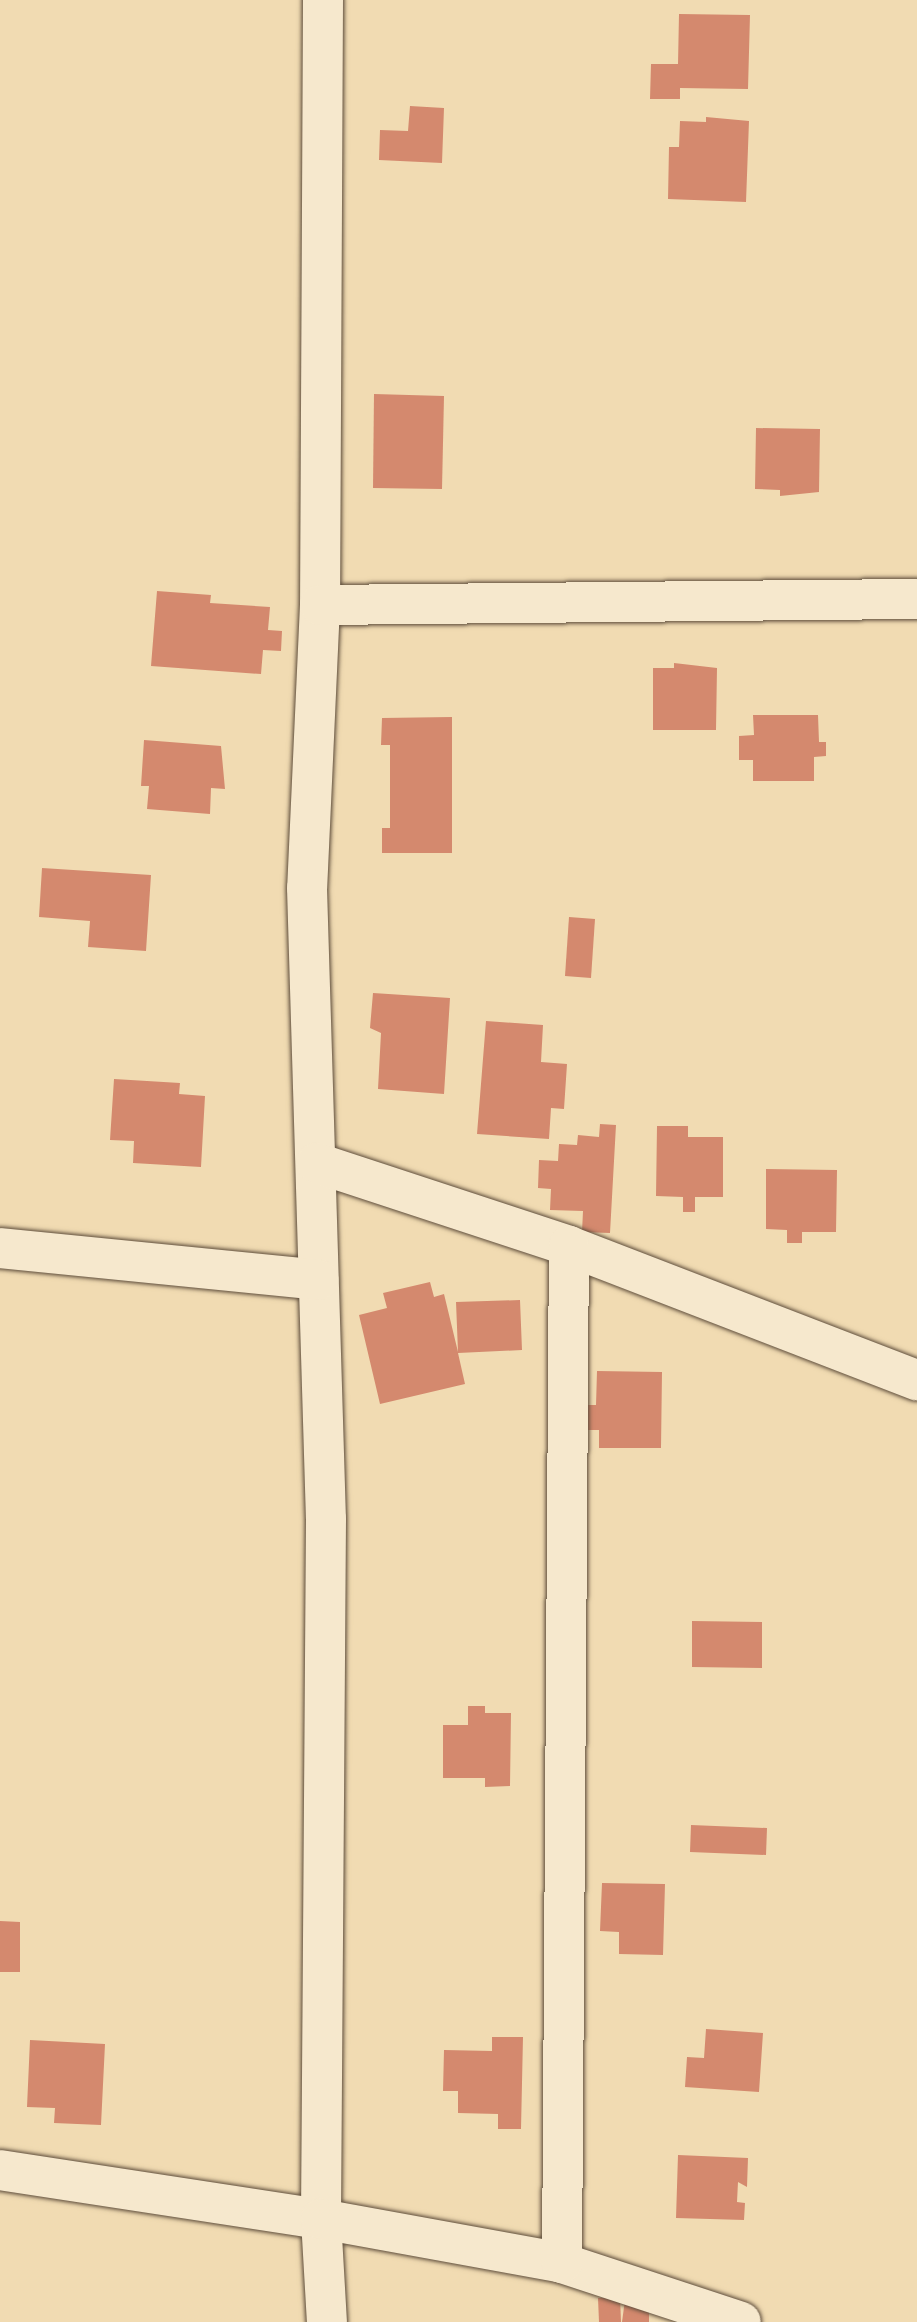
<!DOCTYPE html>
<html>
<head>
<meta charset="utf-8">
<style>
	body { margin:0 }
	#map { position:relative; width:917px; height:2322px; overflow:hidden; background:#f1dbb2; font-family:"IM FELL English",serif }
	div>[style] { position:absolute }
	.building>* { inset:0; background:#d4896e }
	.roads { filter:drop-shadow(0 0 2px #5e4d3b) drop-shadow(0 0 2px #5e4d3b) }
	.minor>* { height:40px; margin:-20px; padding:0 20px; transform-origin:20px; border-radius:20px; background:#f6e8cd }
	span { translate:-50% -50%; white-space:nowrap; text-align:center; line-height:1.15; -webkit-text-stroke:7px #f6e8cd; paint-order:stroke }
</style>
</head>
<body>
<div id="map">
	<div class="building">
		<i style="clip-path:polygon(679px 14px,750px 15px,748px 89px,680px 88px,680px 99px,650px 99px,651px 64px,678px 64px)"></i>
		<i style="clip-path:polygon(410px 106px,444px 108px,442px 163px,379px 160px,380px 130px,408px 131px)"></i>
		<i style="clip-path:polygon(706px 117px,749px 121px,746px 202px,668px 199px,669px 147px,679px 147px,680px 121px,706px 122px)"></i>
		<i style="clip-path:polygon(374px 394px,444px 396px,442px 489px,373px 488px)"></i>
		<i style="clip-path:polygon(756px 428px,820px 429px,819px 492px,780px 496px,780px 490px,755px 489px)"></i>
		<i style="clip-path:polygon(157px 591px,211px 595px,210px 603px,270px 607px,268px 630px,282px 631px,281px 651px,263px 650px,261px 674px,151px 666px)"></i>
		<i style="clip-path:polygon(674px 663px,717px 668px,716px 730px,653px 730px,653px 668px,674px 668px)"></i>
		<i style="clip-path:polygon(753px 715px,818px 715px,819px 742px,826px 742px,826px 756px,814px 757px,814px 781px,753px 781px,753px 760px,739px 760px,739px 736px,754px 735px)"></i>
		<i style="clip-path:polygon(452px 717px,452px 853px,382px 853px,382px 828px,390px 828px,390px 745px,381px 745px,382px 718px)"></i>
		<i style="clip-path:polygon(144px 740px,221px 746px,225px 789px,211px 788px,210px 814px,147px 809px,149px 786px,141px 786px)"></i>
		<i style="clip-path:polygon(42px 868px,151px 875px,146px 951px,88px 947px,90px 921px,39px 917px)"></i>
		<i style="clip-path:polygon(569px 917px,595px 919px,591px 978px,565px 976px)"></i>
		<i style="clip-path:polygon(373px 993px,450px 998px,444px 1094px,378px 1089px,381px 1033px,370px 1028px)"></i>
		<i style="clip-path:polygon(486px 1021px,543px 1025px,541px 1062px,567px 1064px,564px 1109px,551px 1108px,549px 1139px,477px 1134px)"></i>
		<i style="clip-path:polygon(114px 1079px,180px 1083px,179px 1094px,205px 1096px,201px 1167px,133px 1163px,134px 1141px,110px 1140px)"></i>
		<i style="clip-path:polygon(600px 1124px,616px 1125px,610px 1233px,582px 1232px,583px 1211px,550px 1210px,551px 1189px,538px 1188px,539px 1160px,558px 1161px,559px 1144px,577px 1145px,578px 1135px,599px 1137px)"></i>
		<i style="clip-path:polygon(657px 1126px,688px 1126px,688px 1137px,723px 1137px,723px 1197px,695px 1197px,695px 1212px,683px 1212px,683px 1197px,656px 1196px)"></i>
		<i style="clip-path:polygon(766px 1169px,837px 1170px,836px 1232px,802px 1232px,802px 1243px,787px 1243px,787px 1230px,766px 1229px)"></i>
		<i style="clip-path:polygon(430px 1282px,434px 1297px,444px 1294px,458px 1352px,456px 1302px,520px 1300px,522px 1350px,458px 1353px,465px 1384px,380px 1404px,359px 1315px,387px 1308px,383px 1293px)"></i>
		<i style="clip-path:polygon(597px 1371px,662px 1372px,661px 1448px,599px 1448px,599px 1430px,588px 1430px,588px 1405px,596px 1405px)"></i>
		<i style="clip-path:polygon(692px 1621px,762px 1622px,762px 1668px,692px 1667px)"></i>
		<i style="clip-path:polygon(468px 1706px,485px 1706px,485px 1713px,511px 1713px,510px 1786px,485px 1787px,485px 1778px,443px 1778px,443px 1725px,468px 1725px)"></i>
		<i style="clip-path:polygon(691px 1825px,767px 1828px,766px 1855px,690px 1852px)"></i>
		<i style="clip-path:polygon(602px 1883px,665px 1884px,663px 1955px,619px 1954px,619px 1932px,600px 1931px)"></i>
		<i style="clip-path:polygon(0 1921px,20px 1922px,20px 1972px,0 1972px)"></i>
		<i style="clip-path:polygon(706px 2029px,763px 2033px,759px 2092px,685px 2087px,687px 2057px,704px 2058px)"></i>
		<i style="clip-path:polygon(492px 2037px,523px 2037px,521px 2129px,498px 2129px,498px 2114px,458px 2113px,458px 2091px,443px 2091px,444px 2050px,492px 2051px)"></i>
		<i style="clip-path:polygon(30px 2040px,105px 2044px,101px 2125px,54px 2123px,55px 2108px,27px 2107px)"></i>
		<i style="clip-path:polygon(678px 2155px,748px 2158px,747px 2187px,738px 2182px,737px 2202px,745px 2203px,744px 2220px,676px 2218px)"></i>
		<i style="clip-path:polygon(620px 2297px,621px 2322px,599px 2322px,598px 2298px)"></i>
		<i style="clip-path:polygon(625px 2300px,649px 2301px,649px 2322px,622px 2322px)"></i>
	</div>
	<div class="roads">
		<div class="minor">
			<i style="left:323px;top:0;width:605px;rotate:90.28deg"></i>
			<i style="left:320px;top:605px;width:283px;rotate:92.6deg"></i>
			<i style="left:307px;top:888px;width:631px;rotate:88.28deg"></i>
			<i style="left:326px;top:1519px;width:700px;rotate:90.41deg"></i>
			<i style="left:321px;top:2219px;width:103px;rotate:86.7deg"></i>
			<i style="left:320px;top:605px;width:597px;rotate:-0.58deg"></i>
			<i style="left:317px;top:1163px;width:265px;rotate:18.2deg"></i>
			<i style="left:569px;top:1246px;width:373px;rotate:21.1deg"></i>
			<i style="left:0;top:1248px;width:320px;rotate:5.7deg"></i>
			<i style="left:0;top:2170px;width:325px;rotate:8.7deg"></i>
			<i style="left:321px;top:2219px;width:245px;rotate:10.3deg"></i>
			<i style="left:562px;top:2263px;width:188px;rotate:18.2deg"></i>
			<i style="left:562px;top:2263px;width:1017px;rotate:-89.61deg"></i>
		</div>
	</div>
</div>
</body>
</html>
